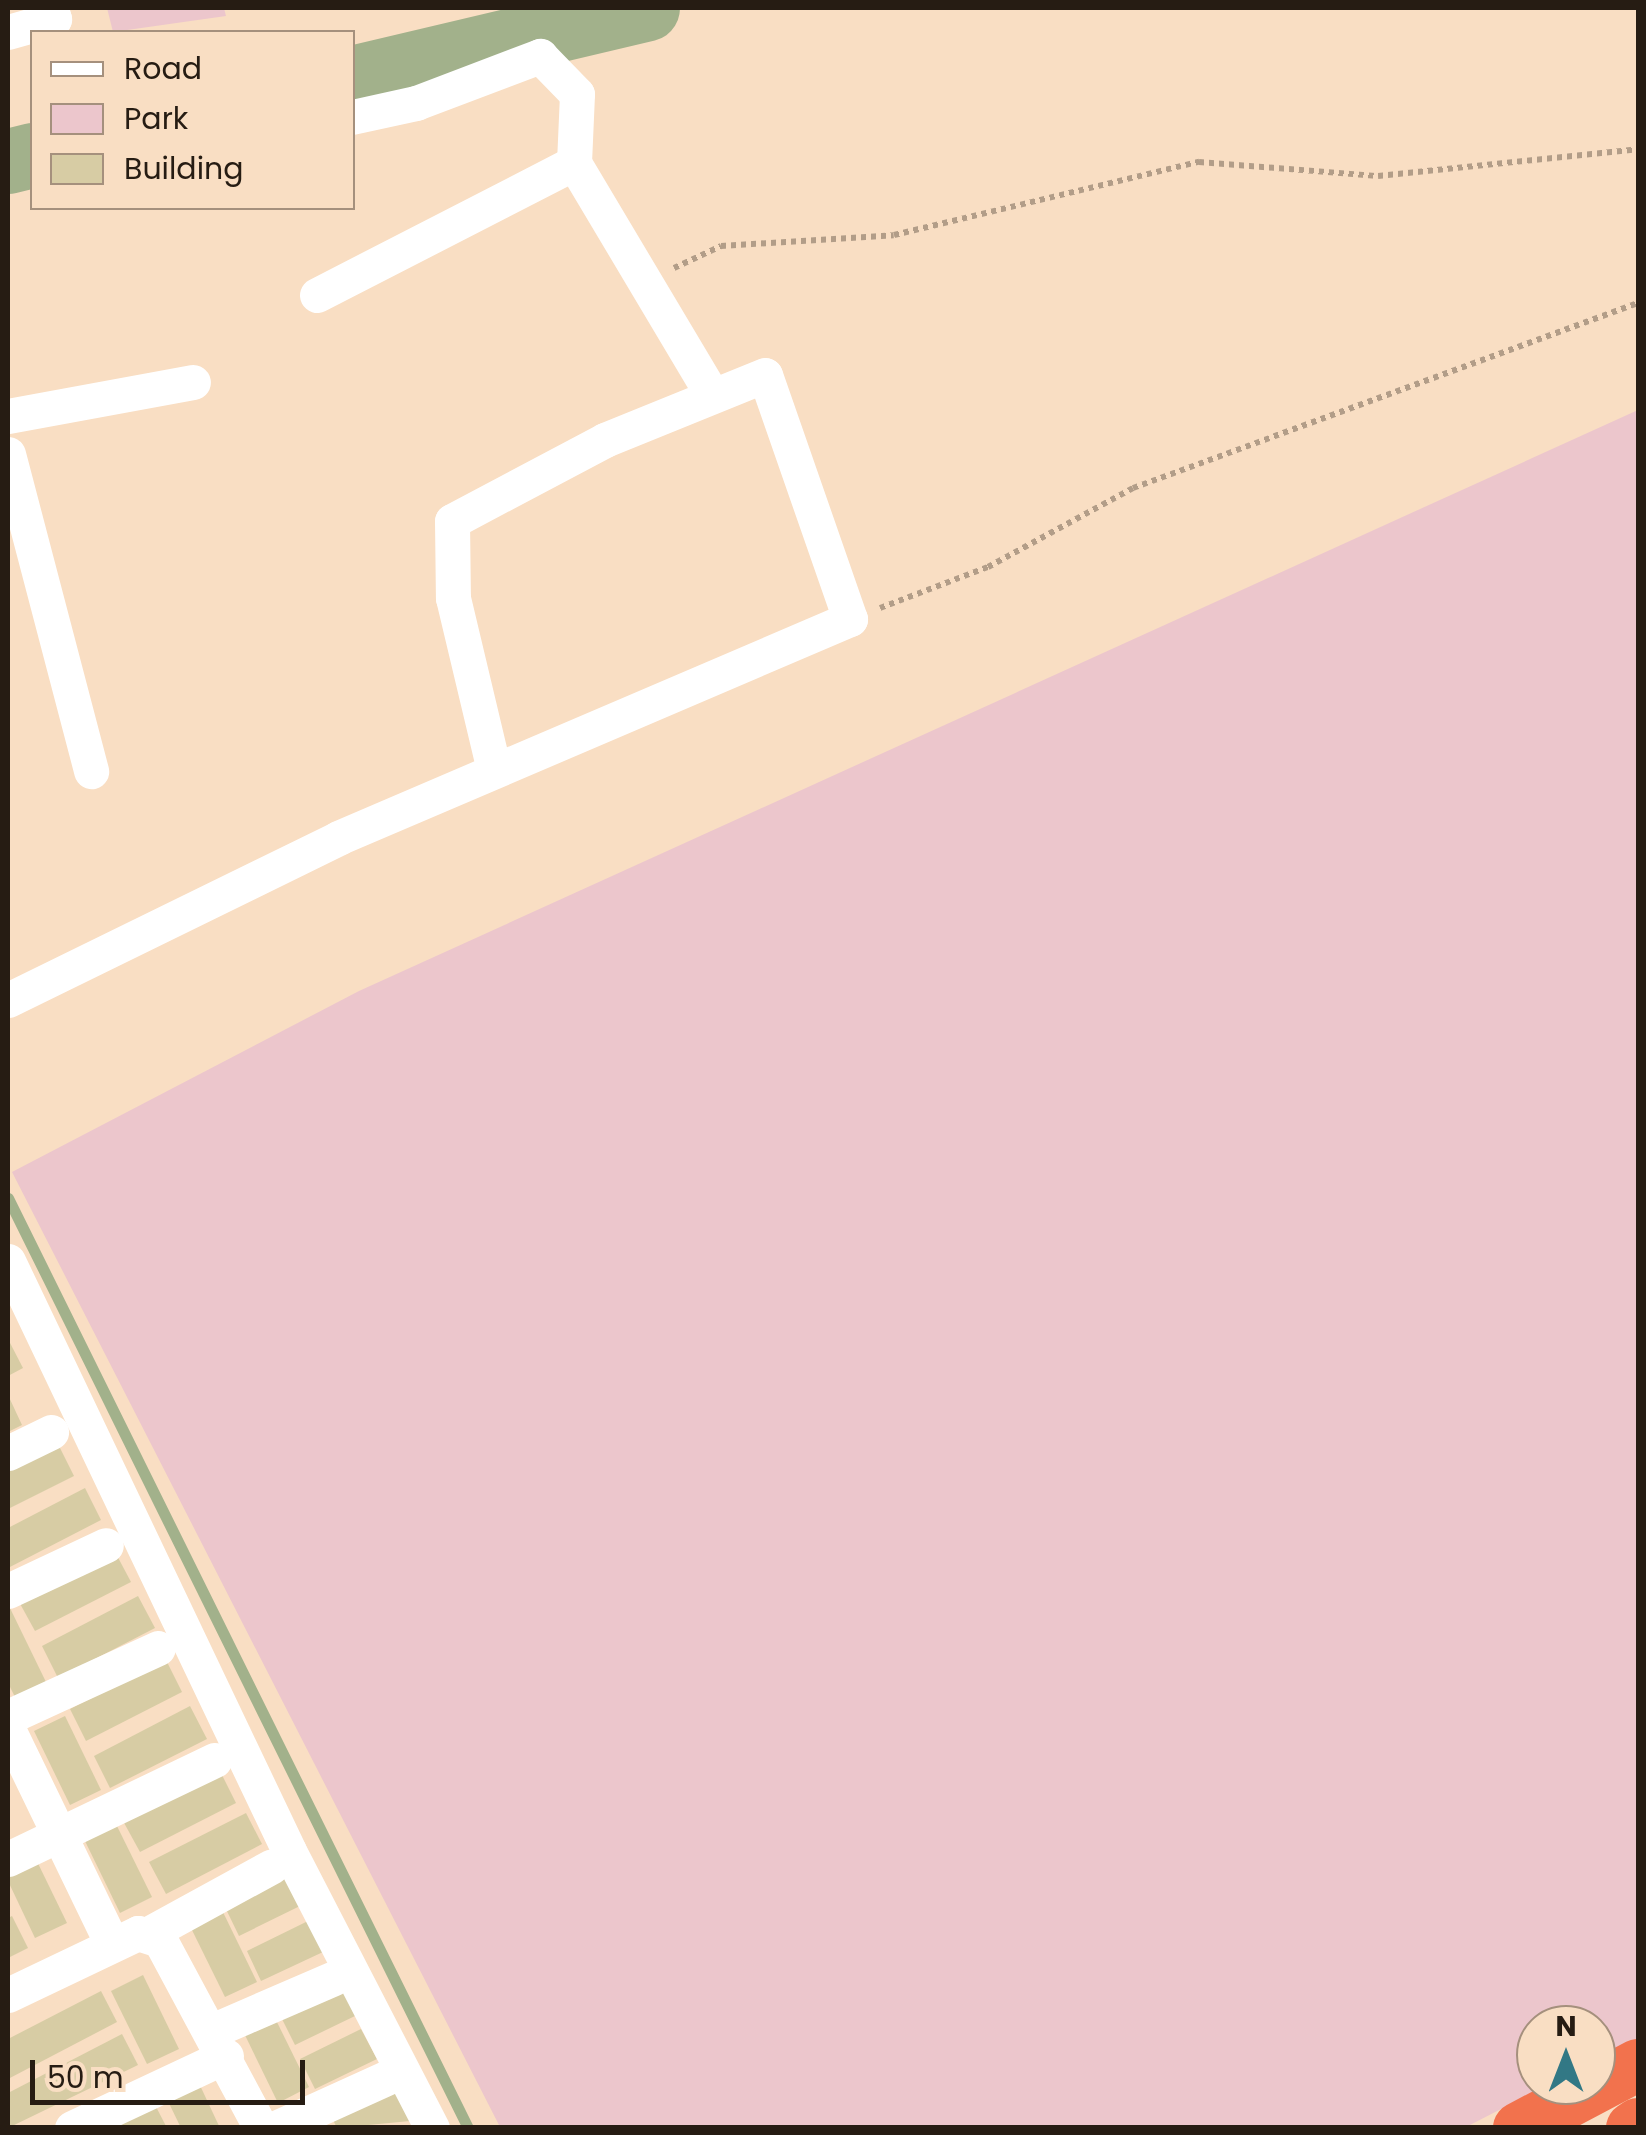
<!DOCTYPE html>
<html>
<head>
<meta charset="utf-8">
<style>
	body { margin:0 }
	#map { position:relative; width:1646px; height:2135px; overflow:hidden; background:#f9dec3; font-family:Poppins,sans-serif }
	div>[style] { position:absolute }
	.green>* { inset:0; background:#ecc6cc }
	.stream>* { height:11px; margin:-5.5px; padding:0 5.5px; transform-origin:5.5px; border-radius:5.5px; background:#a2b18b }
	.river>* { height:65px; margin:-32.5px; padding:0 32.5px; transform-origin:32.5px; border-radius:32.5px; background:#a2b18b }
	.building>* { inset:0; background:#d7cca4 }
	.path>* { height:6px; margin-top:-3px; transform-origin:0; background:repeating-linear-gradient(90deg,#b29d88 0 5px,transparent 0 10px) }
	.minor>* { height:35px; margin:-17.5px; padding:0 17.5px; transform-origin:17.5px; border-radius:17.5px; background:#fff }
	.highway>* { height:52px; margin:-26px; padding:0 26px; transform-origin:26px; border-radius:26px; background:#f2724d }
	span { translate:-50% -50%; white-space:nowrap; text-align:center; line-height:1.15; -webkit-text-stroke:8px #f9dec3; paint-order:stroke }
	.frame { position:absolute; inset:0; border:10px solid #261c13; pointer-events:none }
	.legend { position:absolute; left:30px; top:30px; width:325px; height:180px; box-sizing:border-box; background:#f9dec3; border:2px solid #a5907d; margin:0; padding:12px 18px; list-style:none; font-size:30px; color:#261c13 }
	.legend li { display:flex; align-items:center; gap:20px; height:50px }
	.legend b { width:50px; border:2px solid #a5907d }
	.north { position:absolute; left:1516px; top:2005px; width:100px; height:100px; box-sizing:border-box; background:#f9dec3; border:2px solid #a5907d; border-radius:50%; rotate:0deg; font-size:28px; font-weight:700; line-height:40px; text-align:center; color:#261c13 }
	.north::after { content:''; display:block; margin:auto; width:35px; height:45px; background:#327885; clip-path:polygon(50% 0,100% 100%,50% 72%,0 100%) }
	.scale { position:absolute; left:30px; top:2060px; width:275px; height:45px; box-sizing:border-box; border:5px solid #261c13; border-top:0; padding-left:12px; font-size:30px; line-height:35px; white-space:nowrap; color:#261c13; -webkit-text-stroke:8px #f9dec3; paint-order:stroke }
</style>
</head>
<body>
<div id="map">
	<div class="green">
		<i style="clip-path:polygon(107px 8px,224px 8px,226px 16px,113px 32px)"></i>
		<i style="clip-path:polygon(1638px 410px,1638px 2038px,1596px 2060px,1596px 2025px,1536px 2025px,1536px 2085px,1548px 2085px,1466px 2127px,500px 2127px,12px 1172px,359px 991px)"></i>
	</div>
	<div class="stream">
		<i style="left:8px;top:1198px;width:1038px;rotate:63.68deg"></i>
	</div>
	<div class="river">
		<i style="left:352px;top:78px;width:303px;rotate:-13.3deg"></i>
		<i style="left:8px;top:161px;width:25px;rotate:-14deg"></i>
	</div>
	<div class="building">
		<i style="clip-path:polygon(8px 1339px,23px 1368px,8px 1376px)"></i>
		<i style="clip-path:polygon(8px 1395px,22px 1425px,8px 1432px)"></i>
		<i style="clip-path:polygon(58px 1444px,74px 1476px,8px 1509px,8px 1469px)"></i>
		<i style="clip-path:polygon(85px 1488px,101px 1520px,8px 1568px,8px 1528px)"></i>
		<i style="clip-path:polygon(114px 1550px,131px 1582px,35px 1631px,18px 1600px)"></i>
		<i style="clip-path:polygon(138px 1596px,155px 1628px,58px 1678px,42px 1646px)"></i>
		<i style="clip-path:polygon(8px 1604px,46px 1682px,15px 1697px,8px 1683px)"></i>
		<i style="clip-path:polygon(166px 1660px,182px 1692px,86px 1741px,70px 1709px)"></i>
		<i style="clip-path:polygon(190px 1706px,207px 1739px,110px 1788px,94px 1756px)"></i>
		<i style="clip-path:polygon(65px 1716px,101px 1790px,70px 1805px,34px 1731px)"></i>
		<i style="clip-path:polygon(220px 1771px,236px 1803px,140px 1852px,123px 1821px)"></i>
		<i style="clip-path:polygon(246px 1813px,262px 1844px,166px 1894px,149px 1862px)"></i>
		<i style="clip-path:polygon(116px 1824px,152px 1897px,120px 1913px,84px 1839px)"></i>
		<i style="clip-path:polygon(31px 1849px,67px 1923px,35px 1938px,8px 1881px,8px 1860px)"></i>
		<i style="clip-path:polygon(286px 1875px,300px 1906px,239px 1936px,224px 1905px)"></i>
		<i style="clip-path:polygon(221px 1908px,257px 1982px,225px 1997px,189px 1924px)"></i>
		<i style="clip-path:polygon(12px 1916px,28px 1948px,8px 1958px,8px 1918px)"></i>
		<i style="clip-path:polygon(308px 1921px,323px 1952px,261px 1981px,247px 1951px)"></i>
		<i style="clip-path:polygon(143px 1975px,179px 2049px,147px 2064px,111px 1991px)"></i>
		<i style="clip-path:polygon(342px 1985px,357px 2015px,295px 2045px,280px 2015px)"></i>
		<i style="clip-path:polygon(101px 1991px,117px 2022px,8px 2079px,8px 2039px)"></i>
		<i style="clip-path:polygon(273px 2014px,309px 2087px,278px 2103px,242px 2029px)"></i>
		<i style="clip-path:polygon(361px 2029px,377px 2059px,315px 2089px,300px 2059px)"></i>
		<i style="clip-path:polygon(122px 2034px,138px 2065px,8px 2128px,8px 2093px)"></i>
		<i style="clip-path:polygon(197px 2079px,220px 2128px,181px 2128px,165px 2095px)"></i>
		<i style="clip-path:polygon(395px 2090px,410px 2121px,337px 2128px,333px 2120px)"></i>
		<i style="clip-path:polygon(152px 2099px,167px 2128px,97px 2128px)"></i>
	</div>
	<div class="path">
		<i style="left:674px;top:268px;width:52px;rotate:-25.1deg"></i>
		<i style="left:721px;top:246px;width:173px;rotate:-3.6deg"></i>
		<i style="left:894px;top:235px;width:314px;rotate:-13.5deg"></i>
		<i style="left:1199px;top:162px;width:180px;rotate:4.5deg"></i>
		<i style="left:1378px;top:176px;width:261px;rotate:-5.9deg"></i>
		<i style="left:880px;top:608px;width:116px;rotate:-20.8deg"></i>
		<i style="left:988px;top:567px;width:165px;rotate:-28.6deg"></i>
		<i style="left:1133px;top:488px;width:538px;rotate:-20.12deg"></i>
	</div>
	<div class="minor">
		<i style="left:8px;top:32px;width:48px;rotate:-15.8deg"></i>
		<i style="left:54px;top:19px;width:11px;rotate:-105deg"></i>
		<i style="left:352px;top:117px;width:66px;rotate:-12.3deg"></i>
		<i style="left:416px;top:103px;width:133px;rotate:-20.8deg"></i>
		<i style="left:540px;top:56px;width:53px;rotate:45.8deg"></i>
		<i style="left:577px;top:94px;width:69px;rotate:92.5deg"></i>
		<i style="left:317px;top:295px;width:289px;rotate:-27.2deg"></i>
		<i style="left:574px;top:163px;width:268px;rotate:59.2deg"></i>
		<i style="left:8px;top:416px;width:188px;rotate:-10.4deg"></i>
		<i style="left:8px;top:454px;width:328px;rotate:75.3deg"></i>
		<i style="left:8px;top:1000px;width:368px;rotate:-26.1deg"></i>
		<i style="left:338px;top:838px;width:557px;rotate:-23.16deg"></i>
		<i style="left:850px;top:619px;width:258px;rotate:-109.2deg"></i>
		<i style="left:765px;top:375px;width:173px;rotate:157.9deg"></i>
		<i style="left:605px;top:440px;width:173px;rotate:152.1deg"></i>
		<i style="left:452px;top:521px;width:77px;rotate:89.3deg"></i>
		<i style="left:453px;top:598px;width:177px;rotate:76.6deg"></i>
		<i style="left:8px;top:1261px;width:653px;rotate:64.53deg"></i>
		<i style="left:289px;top:1851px;width:312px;rotate:62.7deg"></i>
		<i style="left:8px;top:1453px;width:48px;rotate:-26deg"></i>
		<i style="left:8px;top:1591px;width:108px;rotate:-25.1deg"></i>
		<i style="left:8px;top:1717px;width:165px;rotate:-24.7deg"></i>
		<i style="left:8px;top:1729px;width:239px;rotate:64.2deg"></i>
		<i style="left:8px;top:1859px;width:229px;rotate:-25.6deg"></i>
		<i style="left:148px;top:1934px;width:141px;rotate:-28.7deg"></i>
		<i style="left:8px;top:1995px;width:144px;rotate:-25.5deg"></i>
		<i style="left:138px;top:1933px;width:23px;rotate:18deg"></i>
		<i style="left:160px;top:1940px;width:213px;rotate:61.8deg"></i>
		<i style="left:214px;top:2030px;width:129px;rotate:-23.4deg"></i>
		<i style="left:72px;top:2128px;width:170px;rotate:-25.1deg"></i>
		<i style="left:276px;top:2128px;width:121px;rotate:-24.4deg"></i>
	</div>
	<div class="highway">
		<i style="left:1519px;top:2128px;width:135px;rotate:-27.9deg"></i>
		<i style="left:1632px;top:2128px;width:7px;rotate:-34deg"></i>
	</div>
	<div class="frame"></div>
	<ul class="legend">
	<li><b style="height:12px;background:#fff"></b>Road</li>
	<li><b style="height:28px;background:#ecc6cc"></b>Park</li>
	<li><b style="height:28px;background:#d7cca4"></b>Building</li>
	</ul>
	<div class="north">N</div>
	<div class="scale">50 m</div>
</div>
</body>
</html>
